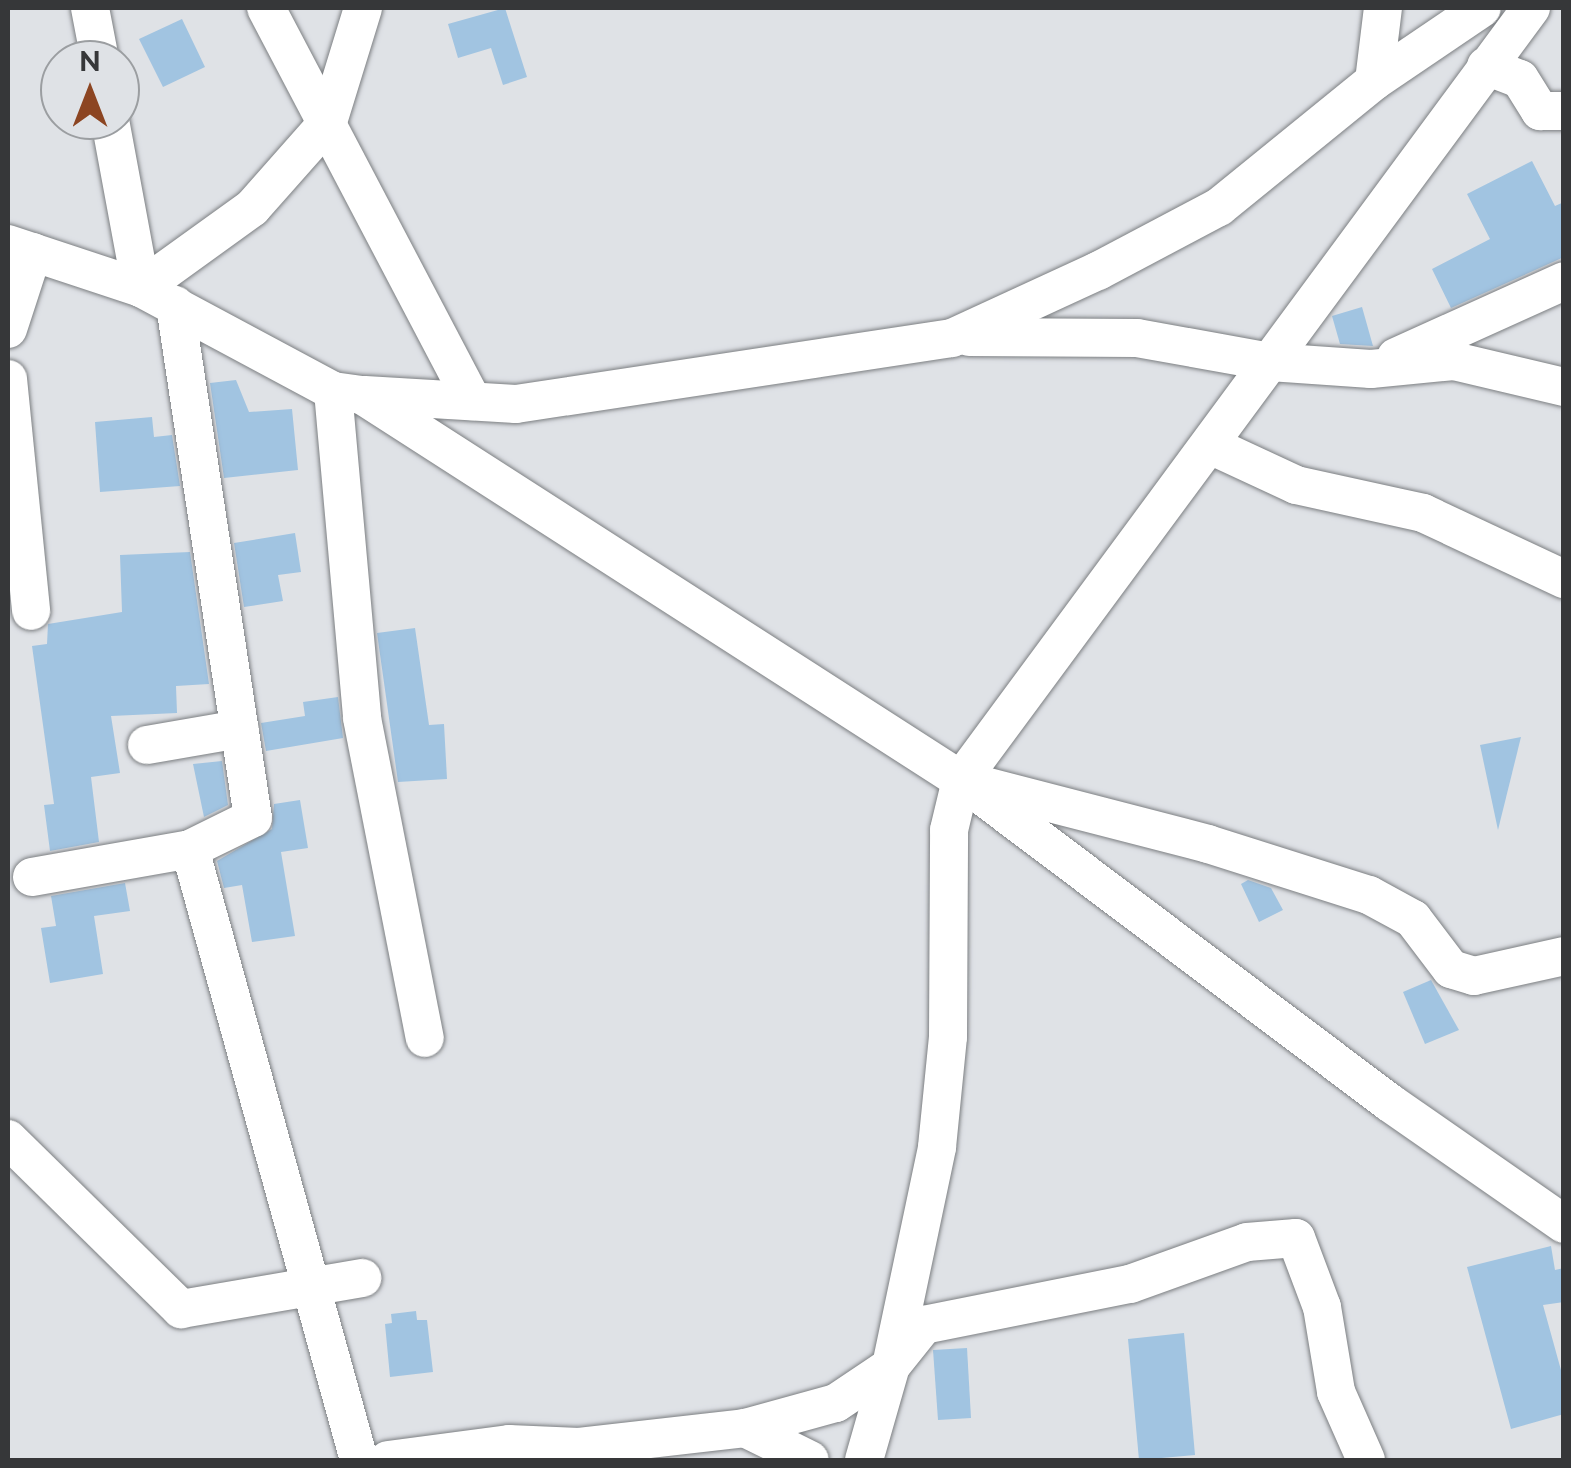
<!DOCTYPE html>
<html>
<head>
<meta charset="utf-8">
<style>
	body { margin:0 }
	#map { position:relative; width:1571px; height:1468px; overflow:hidden; background:#dfe2e6; font-family:Raleway,sans-serif }
	div>[style] { position:absolute }
	.building>* { inset:0; background:#a1c4e1 }
	.roads { filter:drop-shadow(0 0 2px #7c7f82) drop-shadow(0 0 2px #7c7f82) }
	.minor>* { height:38px; margin:-19px; padding:0 19px; transform-origin:19px; border-radius:19px; background:#fff }
	span { translate:-50% -50%; white-space:nowrap; text-align:center; line-height:1.15; -webkit-text-stroke:10px #dfe2e6; paint-order:stroke }
	.frame { position:absolute; inset:0; border:10px solid #363739; pointer-events:none }
	.north { position:absolute; left:40px; top:40px; width:100px; height:100px; box-sizing:border-box; background:#dfe2e6; border:2px solid #9b9ea1; border-radius:50%; rotate:0deg; font-size:28px; font-weight:700; line-height:40px; text-align:center; color:#363739 }
	.north::after { content:''; display:block; margin:auto; width:35px; height:45px; background:#8c4522; clip-path:polygon(50% 0,100% 100%,50% 72%,0 100%) }
</style>
</head>
<body>
<div id="map">
	<div class="building">
		<i style="clip-path:polygon(505px 8px,527px 77px,503px 85px,491px 48px,458px 58px,448px 24px)"></i>
		<i style="clip-path:polygon(182px 19px,205px 67px,163px 87px,139px 39px)"></i>
		<i style="clip-path:polygon(1532px 161px,1555px 206px,1564px 202px,1564px 257px,1451px 308px,1432px 269px,1490px 239px,1467px 194px)"></i>
		<i style="clip-path:polygon(1362px 307px,1373px 346px,1340px 344px,1332px 316px)"></i>
		<i style="clip-path:polygon(236px 380px,249px 412px,292px 409px,298px 470px,224px 478px,210px 383px)"></i>
		<i style="clip-path:polygon(152px 417px,154px 437px,172px 435px,180px 486px,100px 492px,95px 422px)"></i>
		<i style="clip-path:polygon(295px 533px,301px 572px,278px 575px,283px 601px,244px 607px,234px 543px)"></i>
		<i style="clip-path:polygon(190px 552px,209px 684px,176px 686px,177px 713px,111px 716px,120px 773px,91px 777px,99px 842px,50px 851px,44px 805px,54px 804px,32px 646px,47px 644px,48px 624px,122px 612px,120px 555px)"></i>
		<i style="clip-path:polygon(415px 628px,429px 725px,444px 724px,447px 779px,398px 782px,377px 633px)"></i>
		<i style="clip-path:polygon(338px 697px,343px 738px,266px 751px,261px 723px,305px 716px,303px 702px)"></i>
		<i style="clip-path:polygon(1521px 737px,1498px 830px,1480px 745px)"></i>
		<i style="clip-path:polygon(222px 761px,228px 805px,204px 817px,193px 764px)"></i>
		<i style="clip-path:polygon(300px 800px,308px 848px,281px 852px,295px 936px,252px 942px,242px 885px,224px 888px,217px 861px,272px 829px,274px 804px)"></i>
		<i style="clip-path:polygon(1248px 880px,1271px 888px,1283px 910px,1259px 922px,1241px 884px)"></i>
		<i style="clip-path:polygon(125px 883px,130px 911px,94px 916px,103px 974px,50px 983px,41px 928px,56px 926px,51px 896px)"></i>
		<i style="clip-path:polygon(1431px 980px,1459px 1030px,1425px 1044px,1403px 992px)"></i>
		<i style="clip-path:polygon(1551px 1246px,1555px 1270px,1564px 1268px,1564px 1302px,1543px 1305px,1564px 1381px,1564px 1414px,1511px 1429px,1467px 1267px)"></i>
		<i style="clip-path:polygon(416px 1311px,417px 1320px,427px 1320px,433px 1372px,390px 1377px,385px 1324px,392px 1323px,391px 1314px)"></i>
		<i style="clip-path:polygon(1184px 1333px,1195px 1455px,1139px 1460px,1128px 1339px)"></i>
		<i style="clip-path:polygon(967px 1348px,971px 1418px,938px 1420px,933px 1350px)"></i>
	</div>
	<div class="roads">
		<div class="minor">
			<i style="left:90px;top:8px;width:53px;rotate:79.1deg"></i>
			<i style="left:266px;top:8px;width:444px;rotate:62.3deg"></i>
			<i style="left:1531px;top:8px;width:960px;rotate:126.44deg"></i>
			<i style="left:961px;top:780px;width:255px;rotate:14.5deg"></i>
			<i style="left:1208px;top:844px;width:169px;rotate:17.6deg"></i>
			<i style="left:1369px;top:895px;width:50px;rotate:28.6deg"></i>
			<i style="left:1413px;top:919px;width:63px;rotate:52.8deg"></i>
			<i style="left:1451px;top:969px;width:24px;rotate:17deg"></i>
			<i style="left:1474px;top:976px;width:92px;rotate:-12.5deg"></i>
			<i style="left:1486px;top:66px;width:36px;rotate:21deg"></i>
			<i style="left:1520px;top:79px;width:38px;rotate:58deg"></i>
			<i style="left:1540px;top:111px;width:24px"></i>
			<i style="left:1374px;top:81px;width:74px;rotate:-83deg"></i>
			<i style="left:110px;top:120px;width:171px;rotate:79.5deg"></i>
			<i style="left:141px;top:288px;width:137px;rotate:-35.8deg"></i>
			<i style="left:252px;top:208px;width:115px;rotate:-48.5deg"></i>
			<i style="left:328px;top:122px;width:119px;rotate:-72.9deg"></i>
			<i style="left:8px;top:244px;width:140px;rotate:18.3deg"></i>
			<i style="left:141px;top:288px;width:218px;rotate:28.2deg"></i>
			<i style="left:333px;top:391px;width:29px;rotate:8deg"></i>
			<i style="left:362px;top:395px;width:712px;rotate:32.73deg"></i>
			<i style="left:961px;top:780px;width:537px;rotate:36.98deg"></i>
			<i style="left:1390px;top:1103px;width:212px;rotate:34.8deg"></i>
			<i style="left:8px;top:329px;width:81px;rotate:-72deg"></i>
			<i style="left:969px;top:337px;width:168px;rotate:0.3deg"></i>
			<i style="left:1137px;top:338px;width:135px;rotate:10.2deg"></i>
			<i style="left:1270px;top:362px;width:101px;rotate:4deg"></i>
			<i style="left:1371px;top:369px;width:83px;rotate:-5.5deg"></i>
			<i style="left:1454px;top:361px;width:113px;rotate:13.3deg"></i>
			<i style="left:1396px;top:357px;width:184px;rotate:-24.3deg"></i>
			<i style="left:8px;top:379px;width:233px;rotate:84.3deg"></i>
			<i style="left:333px;top:391px;width:328px;rotate:84.9deg"></i>
			<i style="left:362px;top:718px;width:326px;rotate:78.9deg"></i>
			<i style="left:365px;top:395px;width:151px;rotate:3.4deg"></i>
			<i style="left:516px;top:404px;width:441px;rotate:-8.6deg"></i>
			<i style="left:952px;top:338px;width:161px;rotate:-24.7deg"></i>
			<i style="left:1098px;top:271px;width:137px;rotate:-27.9deg"></i>
			<i style="left:1219px;top:207px;width:200px;rotate:-39.1deg"></i>
			<i style="left:1374px;top:81px;width:130px;rotate:-34.1deg"></i>
			<i style="left:1210px;top:445px;width:95px;rotate:24.9deg"></i>
			<i style="left:1296px;top:485px;width:130px;rotate:12.4deg"></i>
			<i style="left:1423px;top:513px;width:156px;rotate:25.1deg"></i>
			<i style="left:147px;top:745px;width:94px;rotate:-9.8deg"></i>
			<i style="left:190px;top:849px;width:634px;rotate:74.54deg"></i>
			<i style="left:32px;top:877px;width:160px;rotate:-10deg"></i>
			<i style="left:190px;top:849px;width:70px;rotate:-26.2deg"></i>
			<i style="left:253px;top:818px;width:519px;rotate:-98.65deg"></i>
			<i style="left:8px;top:1139px;width:243px;rotate:44.5deg"></i>
			<i style="left:181px;top:1309px;width:184px;rotate:-9.7deg"></i>
			<i style="left:745px;top:1428px;width:72px;rotate:26.2deg"></i>
			<i style="left:388px;top:1460px;width:122px;rotate:-7.5deg"></i>
			<i style="left:509px;top:1444px;width:70px;rotate:2.5deg"></i>
			<i style="left:579px;top:1447px;width:167px;rotate:-6.5deg"></i>
			<i style="left:745px;top:1428px;width:94px;rotate:-15.4deg"></i>
			<i style="left:836px;top:1403px;width:66px;rotate:-33.9deg"></i>
			<i style="left:891px;top:1366px;width:53px;rotate:-51.2deg"></i>
			<i style="left:924px;top:1325px;width:210px;rotate:-11.3deg"></i>
			<i style="left:1130px;top:1284px;width:124px;rotate:-19.7deg"></i>
			<i style="left:1247px;top:1242px;width:49px;rotate:-4.7deg"></i>
			<i style="left:1296px;top:1238px;width:74px;rotate:69.4deg"></i>
			<i style="left:1322px;top:1307px;width:86px;rotate:80.6deg"></i>
			<i style="left:1336px;top:1392px;width:74px;rotate:66.2deg"></i>
			<i style="left:864px;top:1460px;width:98px;rotate:-74deg"></i>
			<i style="left:891px;top:1366px;width:224px;rotate:-78.1deg"></i>
			<i style="left:937px;top:1147px;width:111px;rotate:-84.3deg"></i>
			<i style="left:948px;top:1037px;width:207px;rotate:-89.7deg"></i>
			<i style="left:949px;top:830px;width:51px;rotate:-76.5deg"></i>
		</div>
	</div>
	<div class="frame"></div>
	<div class="north">N</div>
</div>
</body>
</html>
